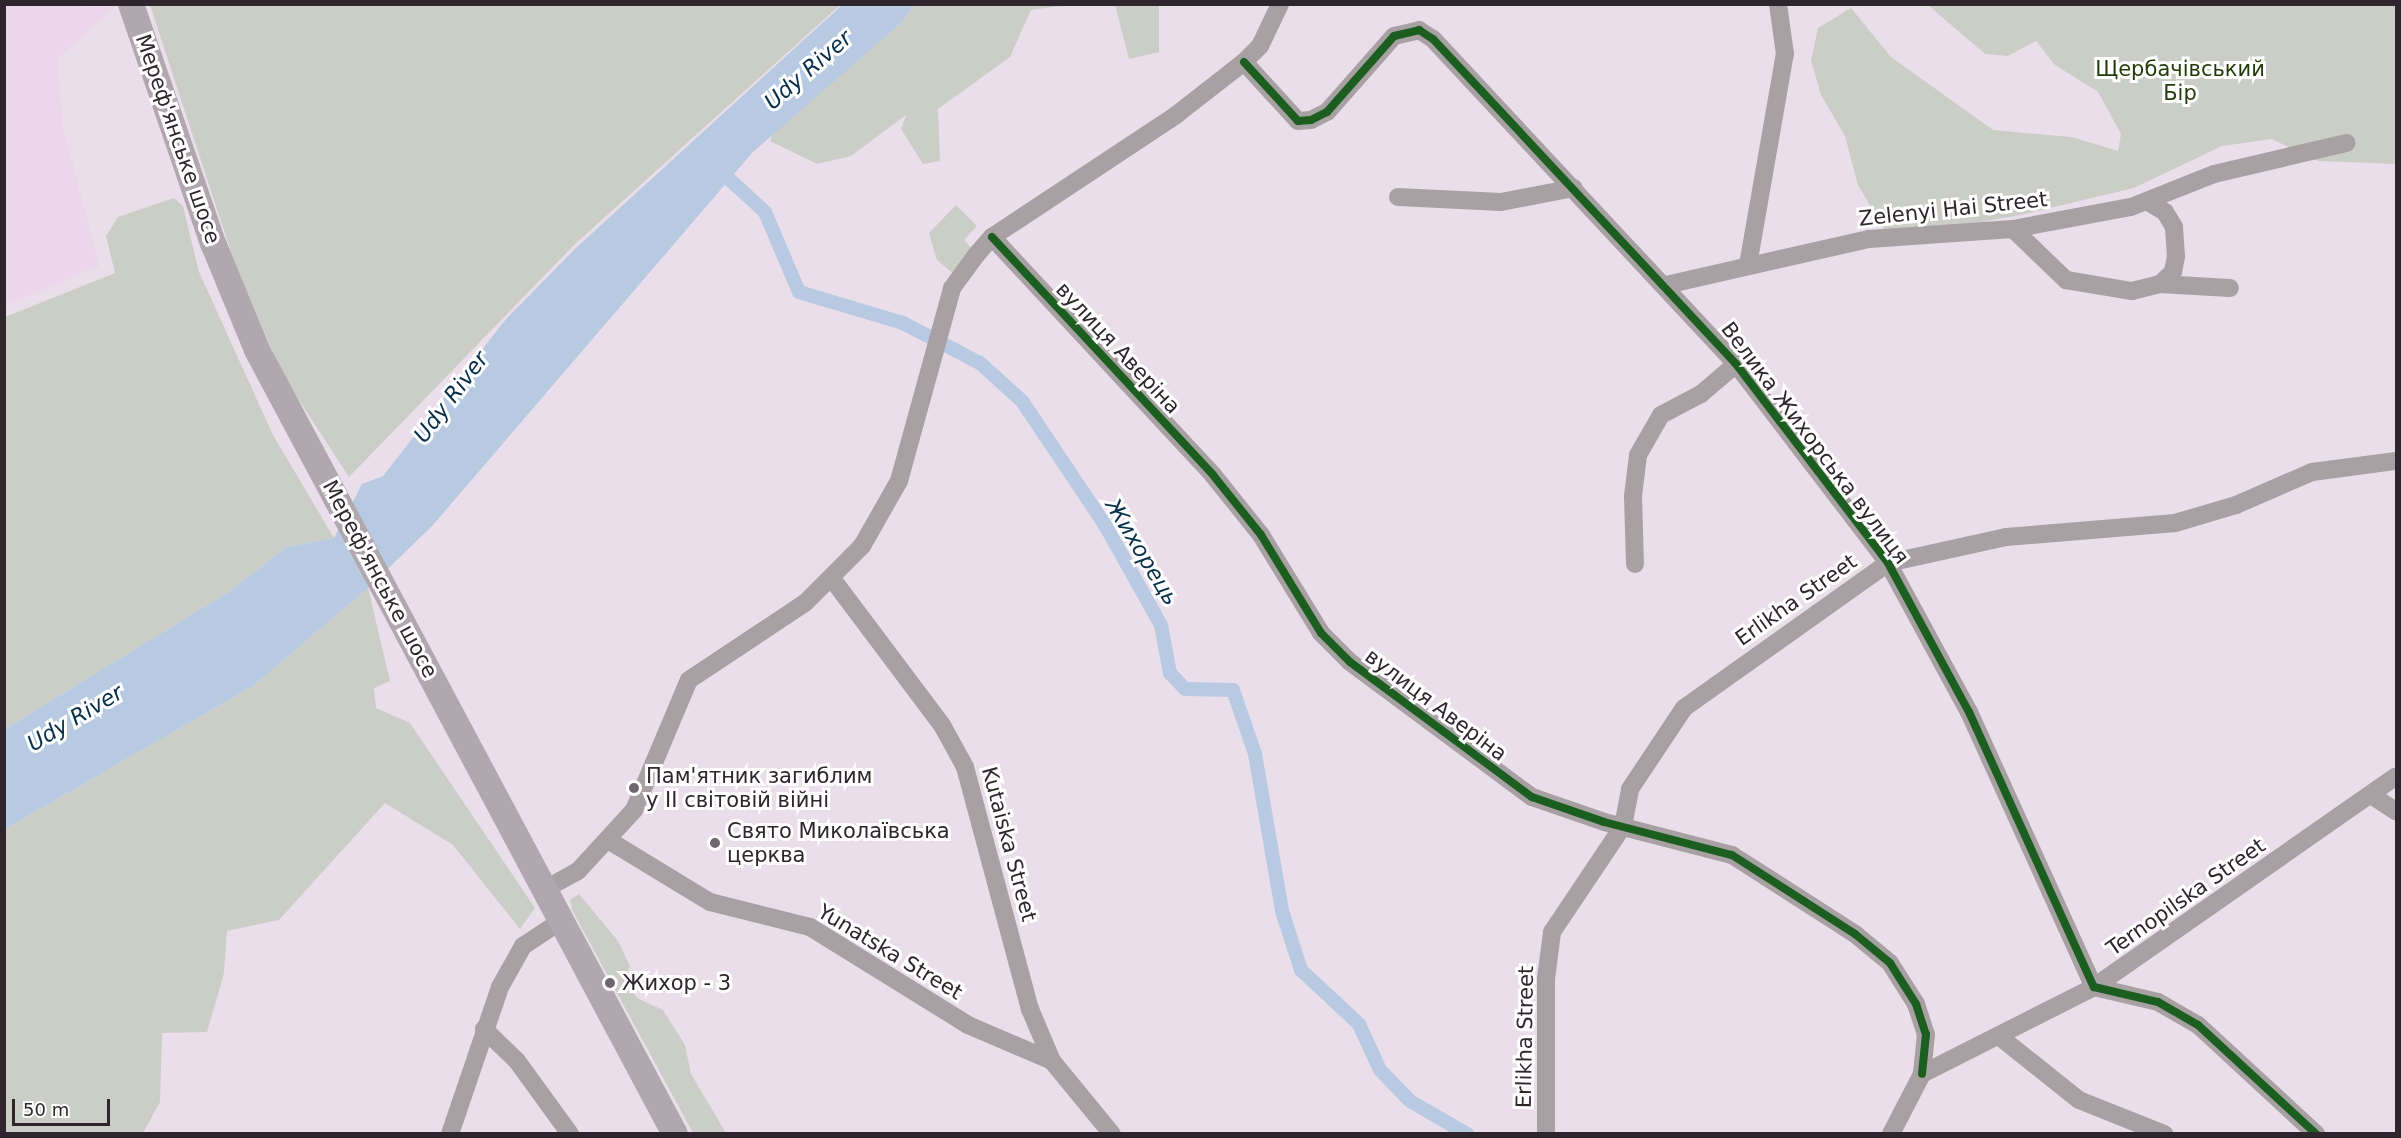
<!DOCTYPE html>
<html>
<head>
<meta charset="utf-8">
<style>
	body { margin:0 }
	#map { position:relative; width:2401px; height:1138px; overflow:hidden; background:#eadeea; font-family:"DejaVu Sans",sans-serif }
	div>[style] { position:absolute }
	.built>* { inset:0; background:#ecd6eb }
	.green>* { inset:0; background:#cbcec6 }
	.water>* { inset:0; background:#b7cae2 }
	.canal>* { height:14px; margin:-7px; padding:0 7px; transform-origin:7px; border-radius:7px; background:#b7cae2 }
	.minor>* { height:18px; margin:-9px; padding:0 9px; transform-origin:9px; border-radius:9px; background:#a8a1a3 }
	.highway>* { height:26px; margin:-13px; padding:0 13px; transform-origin:13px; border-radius:13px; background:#b1a7ae }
	.cycleway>* { height:8px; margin:-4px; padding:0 4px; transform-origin:4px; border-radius:4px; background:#1b5e20 }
	.dots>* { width:16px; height:16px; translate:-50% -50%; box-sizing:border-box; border:3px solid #fff; border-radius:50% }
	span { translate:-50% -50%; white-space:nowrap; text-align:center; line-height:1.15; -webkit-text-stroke:6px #fff; paint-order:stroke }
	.park-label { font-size:21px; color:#1f3b07 }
	.street-label { font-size:21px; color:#2e252d }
	.poi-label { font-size:21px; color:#2e252d }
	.left { translate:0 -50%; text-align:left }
	.water-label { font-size:22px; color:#062f4b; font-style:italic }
	.frame { position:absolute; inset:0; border:6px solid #2e252d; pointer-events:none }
	.scale { position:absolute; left:12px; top:1099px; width:98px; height:27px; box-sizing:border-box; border:3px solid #2e252d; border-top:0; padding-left:8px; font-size:18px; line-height:21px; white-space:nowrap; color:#2e252d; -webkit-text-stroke:4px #fff; paint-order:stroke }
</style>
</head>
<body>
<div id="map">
	<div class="built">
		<i style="clip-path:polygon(5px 4px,115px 7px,57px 60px,63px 126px,99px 266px,5px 306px)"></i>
	</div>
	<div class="green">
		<i style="clip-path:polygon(150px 5px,840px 5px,574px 245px,349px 477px,282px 374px,234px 261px)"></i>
		<i style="clip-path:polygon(914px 5px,1066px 5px,1031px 10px,1010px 57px,938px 109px,940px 161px,923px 164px,901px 129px,906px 115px,851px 156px,817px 164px,770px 141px,773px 132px,902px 22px)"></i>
		<i style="clip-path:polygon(1115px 5px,1159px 5px,1159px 52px,1129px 59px)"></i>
		<i style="clip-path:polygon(1928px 5px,2396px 5px,2396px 164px,2318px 161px,2272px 139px,2222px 146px,2134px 188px,2021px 215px,1945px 228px,1884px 229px,1858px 185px,1845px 136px,1821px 95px,1811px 61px,1818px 28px,1851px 8px,1891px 57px,1993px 130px,2072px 137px,2118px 151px,2121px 134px,2098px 92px,2055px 65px,2036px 41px,2008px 56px,1985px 54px)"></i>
		<i style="clip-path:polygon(174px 198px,183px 206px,199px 272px,273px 435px,334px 538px,286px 547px,230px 591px,5px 729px,5px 317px,115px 273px,106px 236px,118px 217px)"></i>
		<i style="clip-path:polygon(956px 205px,977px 226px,964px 240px,974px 251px,956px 276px,937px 260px,929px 233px)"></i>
		<i style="clip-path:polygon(368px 588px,390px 681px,374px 688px,376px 708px,410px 723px,535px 908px,520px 929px,453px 845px,385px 803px,279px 920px,227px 931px,224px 973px,207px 1032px,162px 1033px,160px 1102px,143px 1133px,5px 1134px,5px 829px,253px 686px)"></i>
		<i style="clip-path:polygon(579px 894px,618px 941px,630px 966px,624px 984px,639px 999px,663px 1010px,685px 1045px,691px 1074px,726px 1133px,693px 1133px,572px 910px,570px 900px)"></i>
	</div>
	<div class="water">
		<i style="clip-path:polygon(842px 5px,914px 5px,902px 22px,752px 153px,433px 525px,368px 588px,253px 686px,5px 829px,5px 729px,230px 591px,286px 547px,334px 538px,362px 484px,383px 476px,506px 319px,577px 247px)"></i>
	</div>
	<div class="canal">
		<i style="left:717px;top:168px;width:65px;rotate:42.5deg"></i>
		<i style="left:765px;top:212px;width:87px;rotate:67deg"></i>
		<i style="left:799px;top:292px;width:109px;rotate:16.6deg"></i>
		<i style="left:903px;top:323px;width:87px;rotate:27.5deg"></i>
		<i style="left:980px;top:363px;width:57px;rotate:42.1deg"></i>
		<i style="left:1022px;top:401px;width:149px;rotate:56.2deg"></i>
		<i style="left:1105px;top:525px;width:115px;rotate:60.8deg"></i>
		<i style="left:1161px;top:625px;width:49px;rotate:79.4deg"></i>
		<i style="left:1170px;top:673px;width:22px;rotate:47deg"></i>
		<i style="left:1185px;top:689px;width:48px;rotate:1.2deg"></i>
		<i style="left:1233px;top:690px;width:68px;rotate:71deg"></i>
		<i style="left:1255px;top:754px;width:159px;rotate:80.2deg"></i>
		<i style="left:1282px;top:911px;width:62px;rotate:72.1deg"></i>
		<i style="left:1301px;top:970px;width:79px;rotate:43deg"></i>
		<i style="left:1359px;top:1024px;width:51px;rotate:65.5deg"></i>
		<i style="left:1380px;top:1070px;width:43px;rotate:45.9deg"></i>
		<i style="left:1410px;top:1101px;width:66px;rotate:30.1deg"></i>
	</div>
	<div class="minor">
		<i style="left:1244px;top:62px;width:80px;rotate:47.5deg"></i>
		<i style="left:1298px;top:121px;width:13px;rotate:-4deg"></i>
		<i style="left:1311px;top:120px;width:18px;rotate:-27deg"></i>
		<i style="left:1327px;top:112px;width:101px;rotate:-48.6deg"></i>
		<i style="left:1394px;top:36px;width:26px;rotate:-13deg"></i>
		<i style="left:1419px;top:30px;width:17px;rotate:33deg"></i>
		<i style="left:1433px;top:39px;width:444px;rotate:47deg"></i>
		<i style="left:1736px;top:364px;width:250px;rotate:52.6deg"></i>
		<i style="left:1888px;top:563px;width:170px;rotate:61.5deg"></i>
		<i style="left:1969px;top:712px;width:302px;rotate:65.6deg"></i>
		<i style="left:2094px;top:987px;width:66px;rotate:13.2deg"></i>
		<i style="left:2158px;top:1002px;width:46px;rotate:29.9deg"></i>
		<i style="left:2198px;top:1025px;width:161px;rotate:42.7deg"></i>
		<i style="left:1398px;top:197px;width:103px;rotate:2.8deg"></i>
		<i style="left:1501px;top:202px;width:74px;rotate:-10.9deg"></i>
		<i style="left:2013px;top:229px;width:74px;rotate:43.9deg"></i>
		<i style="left:2066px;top:280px;width:67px;rotate:9.5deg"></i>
		<i style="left:2132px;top:291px;width:29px;rotate:-14deg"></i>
		<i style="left:2160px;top:284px;width:18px;rotate:-43deg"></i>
		<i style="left:2173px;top:272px;width:16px;rotate:-79deg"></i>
		<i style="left:2176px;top:256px;width:29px;rotate:-94deg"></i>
		<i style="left:2174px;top:227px;width:17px;rotate:-121deg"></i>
		<i style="left:2165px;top:212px;width:21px;rotate:-149deg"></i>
		<i style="left:992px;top:237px;width:325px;rotate:47.1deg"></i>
		<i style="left:1213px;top:475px;width:77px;rotate:51.3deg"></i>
		<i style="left:1261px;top:535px;width:115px;rotate:58.5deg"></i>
		<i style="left:1321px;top:633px;width:41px;rotate:45deg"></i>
		<i style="left:1350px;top:662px;width:227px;rotate:36.6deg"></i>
		<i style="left:1532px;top:797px;width:76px;rotate:19.1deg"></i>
		<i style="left:1604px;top:822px;width:132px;rotate:14.5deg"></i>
		<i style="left:1732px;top:855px;width:146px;rotate:32.7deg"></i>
		<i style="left:1855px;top:934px;width:45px;rotate:39.6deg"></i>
		<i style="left:1890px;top:963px;width:49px;rotate:57.6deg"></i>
		<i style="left:1916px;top:1004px;width:32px;rotate:72deg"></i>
		<i style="left:1926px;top:1034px;width:40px;rotate:95.7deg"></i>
		<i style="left:1748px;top:265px;width:214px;rotate:-80.1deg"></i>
		<i style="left:1785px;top:54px;width:50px;rotate:-98deg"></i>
		<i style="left:2160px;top:284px;width:70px;rotate:3.3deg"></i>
		<i style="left:1666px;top:285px;width:208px;rotate:-12.8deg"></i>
		<i style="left:1869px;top:239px;width:144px;rotate:-4deg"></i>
		<i style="left:2013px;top:229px;width:120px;rotate:-10.6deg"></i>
		<i style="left:2131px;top:207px;width:89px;rotate:-21.7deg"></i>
		<i style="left:2214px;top:174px;width:136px;rotate:-13.2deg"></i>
		<i style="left:1635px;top:564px;width:68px;rotate:-91.7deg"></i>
		<i style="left:1633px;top:496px;width:41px;rotate:-83deg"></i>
		<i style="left:1638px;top:455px;width:46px;rotate:-60.1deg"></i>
		<i style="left:1661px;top:415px;width:45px;rotate:-27.7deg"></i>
		<i style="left:1701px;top:394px;width:46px;rotate:-40.6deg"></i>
		<i style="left:833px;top:580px;width:181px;rotate:53.1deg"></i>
		<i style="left:942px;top:725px;width:48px;rotate:61.3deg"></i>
		<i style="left:965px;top:767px;width:251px;rotate:75deg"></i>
		<i style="left:1030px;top:1009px;width:56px;rotate:67.1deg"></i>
		<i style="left:1052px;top:1061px;width:94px;rotate:50.6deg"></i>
		<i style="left:2371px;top:795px;width:30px;rotate:33deg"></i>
		<i style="left:608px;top:840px;width:119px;rotate:31.3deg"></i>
		<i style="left:710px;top:902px;width:103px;rotate:14deg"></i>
		<i style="left:810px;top:927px;width:186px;rotate:31.8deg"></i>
		<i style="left:968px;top:1025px;width:91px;rotate:23.2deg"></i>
		<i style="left:547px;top:888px;width:35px;rotate:-29deg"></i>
		<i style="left:578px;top:871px;width:83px;rotate:-47.4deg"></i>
		<i style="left:634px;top:810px;width:141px;rotate:-67.1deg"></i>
		<i style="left:689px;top:680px;width:139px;rotate:-33.6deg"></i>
		<i style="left:805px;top:603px;width:81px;rotate:-45deg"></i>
		<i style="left:862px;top:546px;width:75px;rotate:-60.4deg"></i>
		<i style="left:899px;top:481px;width:200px;rotate:-74.6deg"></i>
		<i style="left:952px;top:288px;width:42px;rotate:-53.7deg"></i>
		<i style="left:977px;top:254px;width:23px;rotate:-49deg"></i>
		<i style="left:992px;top:237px;width:221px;rotate:-33.5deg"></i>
		<i style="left:1176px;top:115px;width:86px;rotate:-37.9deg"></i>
		<i style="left:1244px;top:62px;width:23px;rotate:-45deg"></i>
		<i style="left:1260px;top:46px;width:47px;rotate:-64.5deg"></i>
		<i style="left:484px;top:1029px;width:46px;rotate:44.1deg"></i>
		<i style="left:517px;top:1061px;width:90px;rotate:54deg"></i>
		<i style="left:2000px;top:1037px;width:101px;rotate:38.6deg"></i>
		<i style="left:2079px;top:1100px;width:92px;rotate:21.8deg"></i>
		<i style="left:450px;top:1134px;width:155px;rotate:-71.2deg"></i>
		<i style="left:500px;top:987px;width:47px;rotate:-60.7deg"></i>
		<i style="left:523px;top:946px;width:49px;rotate:-33.4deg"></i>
		<i style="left:1546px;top:1134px;width:155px;rotate:-90deg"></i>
		<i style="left:1546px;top:979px;width:47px;rotate:-82.7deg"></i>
		<i style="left:1552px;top:932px;width:128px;rotate:-56.2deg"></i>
		<i style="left:1623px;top:826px;width:38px;rotate:-79deg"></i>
		<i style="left:1630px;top:789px;width:97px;rotate:-56.3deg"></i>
		<i style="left:1684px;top:708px;width:250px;rotate:-35.4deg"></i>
		<i style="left:1888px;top:563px;width:121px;rotate:-12.4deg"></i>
		<i style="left:2006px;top:537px;width:170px;rotate:-4.7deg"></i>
		<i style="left:2175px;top:523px;width:64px;rotate:-16.4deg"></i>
		<i style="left:2236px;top:505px;width:83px;rotate:-23.5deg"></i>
		<i style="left:2312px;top:472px;width:85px;rotate:-7.5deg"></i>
		<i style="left:1891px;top:1134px;width:68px;rotate:-62.7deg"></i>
		<i style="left:1922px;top:1074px;width:193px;rotate:-26.8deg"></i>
		<i style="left:2094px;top:987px;width:368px;rotate:-34.9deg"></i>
	</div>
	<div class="highway">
		<i style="left:131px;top:4px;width:253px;rotate:71.1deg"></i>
		<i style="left:213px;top:243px;width:116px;rotate:67.6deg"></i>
		<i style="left:257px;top:350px;width:888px;rotate:61.94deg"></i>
	</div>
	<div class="cycleway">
		<i style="left:1244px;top:62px;width:80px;rotate:47.5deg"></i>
		<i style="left:1298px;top:121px;width:13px;rotate:-4deg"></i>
		<i style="left:1311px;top:120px;width:18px;rotate:-27deg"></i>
		<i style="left:1327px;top:112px;width:101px;rotate:-48.6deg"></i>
		<i style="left:1394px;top:36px;width:26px;rotate:-13deg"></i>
		<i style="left:1419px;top:30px;width:17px;rotate:33deg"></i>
		<i style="left:1433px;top:39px;width:444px;rotate:47deg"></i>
		<i style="left:1736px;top:364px;width:250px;rotate:52.6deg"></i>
		<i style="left:1888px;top:563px;width:170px;rotate:61.5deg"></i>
		<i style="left:1969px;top:712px;width:302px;rotate:65.6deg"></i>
		<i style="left:2094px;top:987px;width:66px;rotate:13.2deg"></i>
		<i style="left:2158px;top:1002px;width:46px;rotate:29.9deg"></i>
		<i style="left:2198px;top:1025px;width:161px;rotate:42.7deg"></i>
		<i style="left:992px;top:237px;width:325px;rotate:47.1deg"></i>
		<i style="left:1213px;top:475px;width:77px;rotate:51.3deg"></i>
		<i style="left:1261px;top:535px;width:115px;rotate:58.5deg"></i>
		<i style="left:1321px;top:633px;width:41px;rotate:45deg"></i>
		<i style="left:1350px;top:662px;width:227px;rotate:36.6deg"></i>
		<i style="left:1532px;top:797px;width:76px;rotate:19.1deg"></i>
		<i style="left:1604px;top:822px;width:132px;rotate:14.5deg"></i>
		<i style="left:1732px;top:855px;width:146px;rotate:32.7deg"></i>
		<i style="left:1855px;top:934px;width:45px;rotate:39.6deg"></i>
		<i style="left:1890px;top:963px;width:49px;rotate:57.6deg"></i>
		<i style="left:1916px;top:1004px;width:32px;rotate:72deg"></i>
		<i style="left:1926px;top:1034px;width:40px;rotate:95.7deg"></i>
	</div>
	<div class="dots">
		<i style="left:634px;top:788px;background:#70666f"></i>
		<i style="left:715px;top:843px;background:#70666f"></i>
		<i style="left:610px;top:983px;background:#70666f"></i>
	</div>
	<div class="park-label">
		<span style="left:2180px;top:81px">Щербачівський<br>Бір</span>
	</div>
	<div class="street-label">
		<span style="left:178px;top:139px;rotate:71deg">Мереф'янське шосе</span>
		<span style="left:1953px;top:209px;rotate:-6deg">Zelenyi Hai Street</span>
		<span style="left:1118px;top:348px;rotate:47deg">вулиця Аверіна</span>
		<span style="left:1815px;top:443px;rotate:53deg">Велика Жихорська вулиця</span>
		<span style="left:380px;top:579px;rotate:62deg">Мереф'янське шосе</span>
		<span style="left:1796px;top:600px;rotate:-35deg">Erlikha Street</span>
		<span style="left:1436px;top:705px;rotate:37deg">вулиця Аверіна</span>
		<span style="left:1009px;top:844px;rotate:75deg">Kutaiska Street</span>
		<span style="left:2186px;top:897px;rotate:-35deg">Ternopilska Street</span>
		<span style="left:890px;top:952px;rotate:31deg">Yunatska Street</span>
		<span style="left:1525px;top:1037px;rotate:-89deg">Erlikha Street</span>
	</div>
	<div class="poi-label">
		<span class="left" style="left:646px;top:788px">Пам'ятник загиблим<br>у II світовій війні</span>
		<span class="left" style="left:727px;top:843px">Свято Миколаївська<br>церква</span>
		<span class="left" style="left:622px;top:983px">Жихор - 3</span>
	</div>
	<div class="water-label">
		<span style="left:808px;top:70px;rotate:-41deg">Udy River</span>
		<span style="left:451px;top:397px;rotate:-53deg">Udy River</span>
		<span style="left:1142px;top:552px;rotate:59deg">Жихорець</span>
		<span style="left:75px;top:718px;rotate:-31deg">Udy River</span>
	</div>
	<div class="frame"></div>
	<div class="scale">50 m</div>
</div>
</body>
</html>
